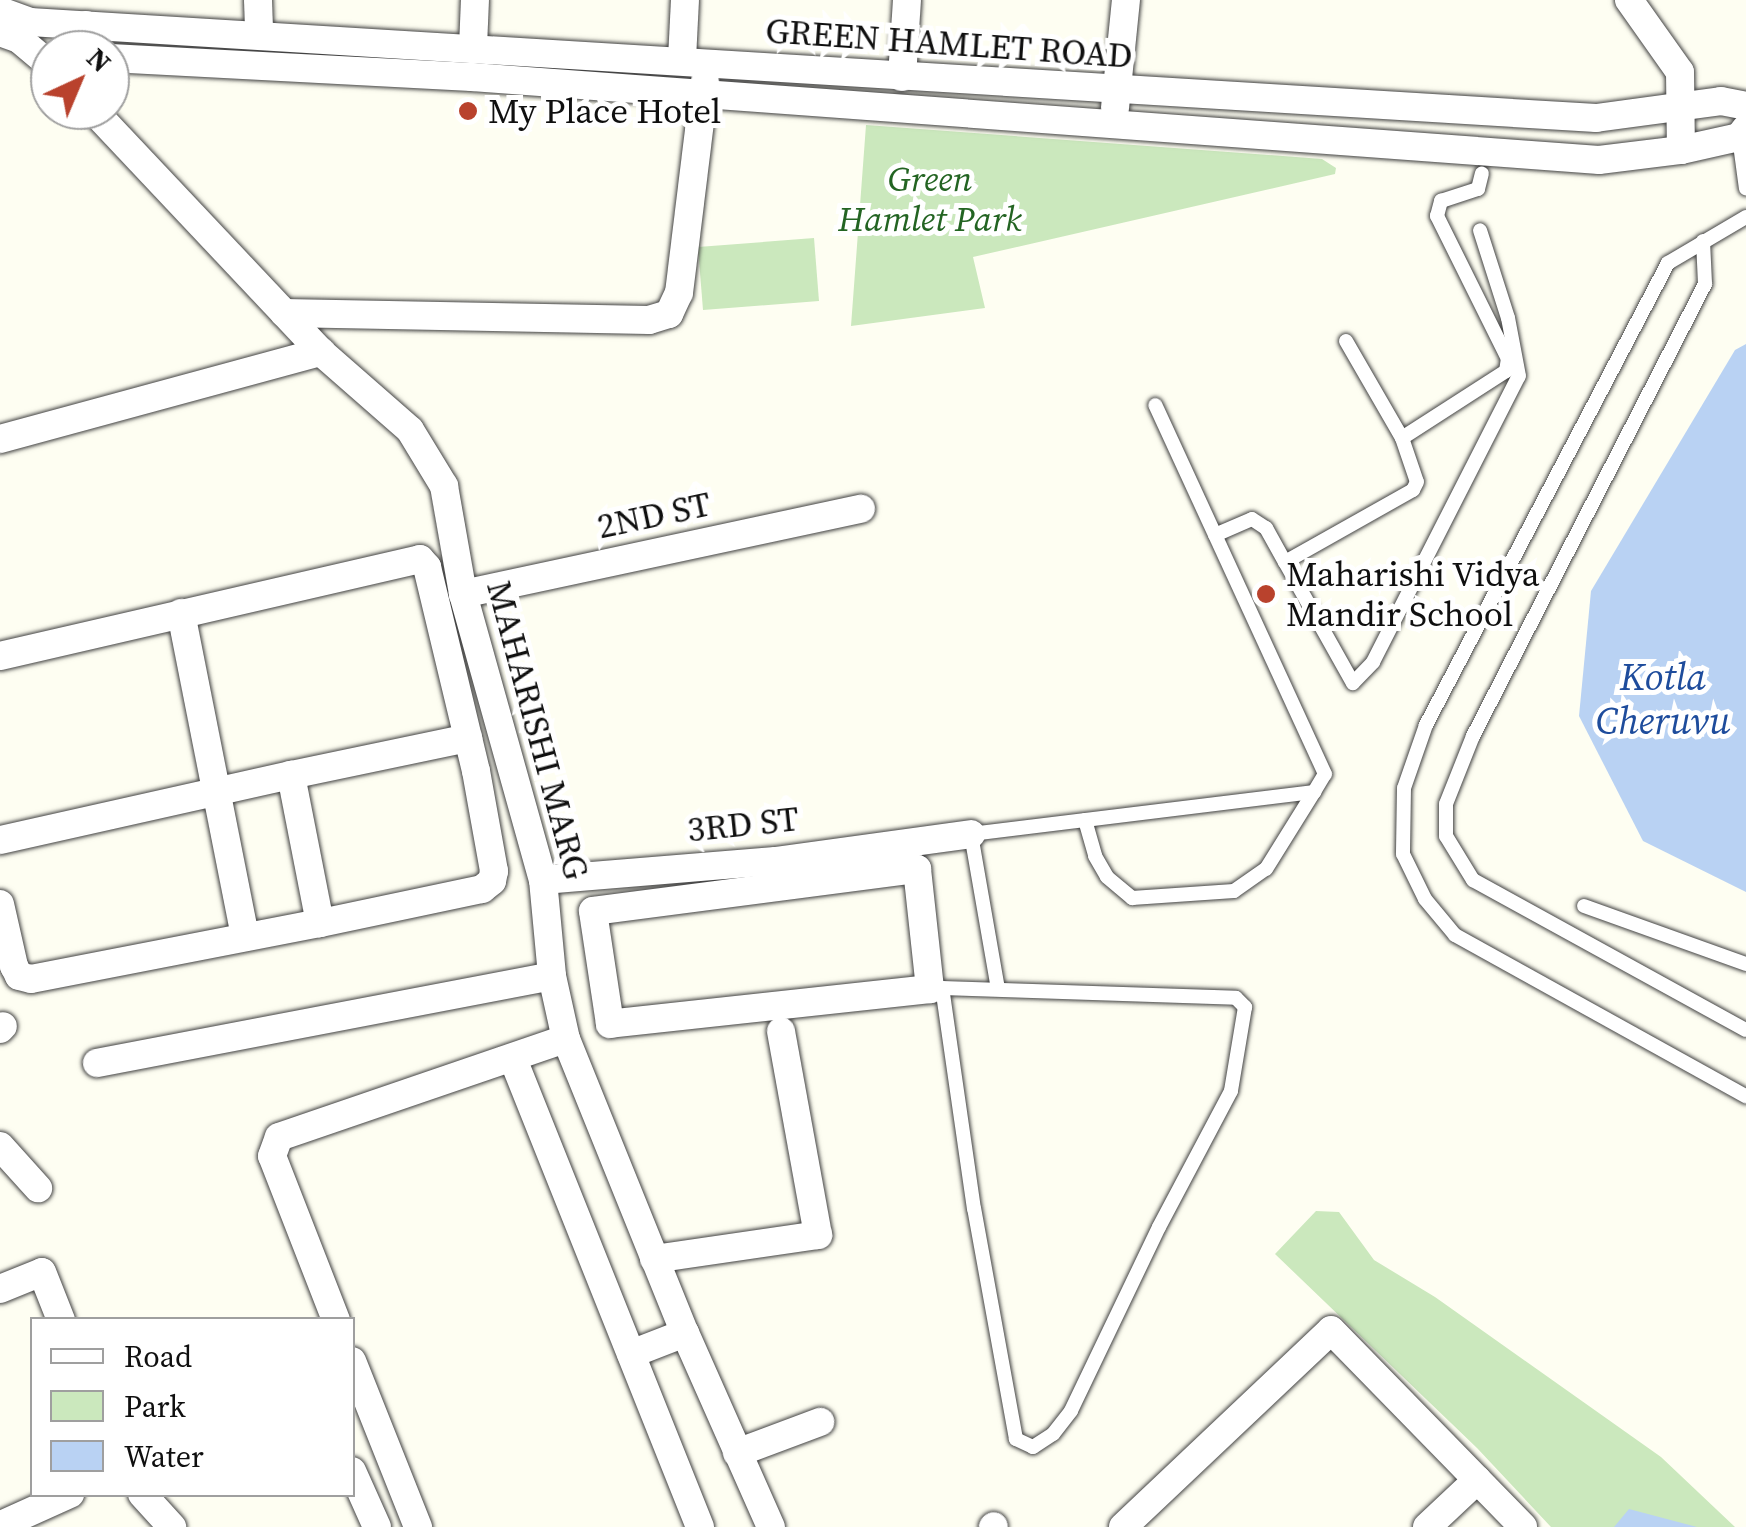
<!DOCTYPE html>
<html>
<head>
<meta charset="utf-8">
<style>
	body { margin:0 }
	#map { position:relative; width:1746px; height:1527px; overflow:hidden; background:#fefef2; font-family:"Source Serif 4",serif }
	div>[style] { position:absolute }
	.green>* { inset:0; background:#cbe8bd }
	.water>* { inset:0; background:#b9d2f3 }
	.roads { filter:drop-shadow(0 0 2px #424242) drop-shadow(0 0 2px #424242) }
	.service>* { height:14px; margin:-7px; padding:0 7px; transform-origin:7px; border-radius:7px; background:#fff }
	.minor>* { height:28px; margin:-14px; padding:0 14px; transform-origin:14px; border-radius:14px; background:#fff }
	.dots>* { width:28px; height:28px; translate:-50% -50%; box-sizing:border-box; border:5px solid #fff; border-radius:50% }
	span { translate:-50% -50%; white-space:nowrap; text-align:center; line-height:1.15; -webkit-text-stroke:10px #fff; paint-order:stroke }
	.street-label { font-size:35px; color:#0f0f0f }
	.poi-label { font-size:35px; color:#0f0f0f }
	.left { translate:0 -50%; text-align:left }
	.park-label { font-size:35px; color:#236422; font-style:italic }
	.water-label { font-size:38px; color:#1e4c9c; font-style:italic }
	.legend { position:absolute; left:30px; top:1317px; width:325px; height:180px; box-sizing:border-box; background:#fff; border:2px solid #9f9f9f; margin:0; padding:12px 18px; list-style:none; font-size:30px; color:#0f0f0f }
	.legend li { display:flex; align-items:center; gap:20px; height:50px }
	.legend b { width:50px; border:2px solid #9f9f9f }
	.north { position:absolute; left:30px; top:30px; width:100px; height:100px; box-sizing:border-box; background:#fff; border:2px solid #9f9f9f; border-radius:50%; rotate:44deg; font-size:28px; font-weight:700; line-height:40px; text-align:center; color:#0f0f0f }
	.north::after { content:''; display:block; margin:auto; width:35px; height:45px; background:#b9422d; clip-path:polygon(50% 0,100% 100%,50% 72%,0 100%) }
</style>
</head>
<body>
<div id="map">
	<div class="green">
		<i style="clip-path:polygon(866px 125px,1322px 159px,1336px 168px,1335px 174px,973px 257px,985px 308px,851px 326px)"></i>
		<i style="clip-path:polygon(814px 238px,819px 301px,703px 310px,698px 247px)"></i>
		<i style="clip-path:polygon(1316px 1211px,1339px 1212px,1374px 1260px,1435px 1297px,1661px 1457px,1735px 1527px,1551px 1527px,1477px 1448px,1275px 1254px)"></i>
	</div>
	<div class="water">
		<i style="clip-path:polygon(1746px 344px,1746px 892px,1643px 841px,1579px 716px,1591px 591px,1735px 350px)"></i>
		<i style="clip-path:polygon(1629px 1509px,1697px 1527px,1614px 1527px)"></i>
	</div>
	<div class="roads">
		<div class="service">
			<i style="left:1739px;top:137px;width:52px;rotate:82.3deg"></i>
			<i style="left:1746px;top:217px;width:91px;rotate:149.5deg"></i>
			<i style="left:1668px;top:263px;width:522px;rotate:117.65deg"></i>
			<i style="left:1426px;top:725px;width:67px;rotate:109.2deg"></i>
			<i style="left:1404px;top:788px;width:66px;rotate:90.9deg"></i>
			<i style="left:1403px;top:854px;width:50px;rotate:63.9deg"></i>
			<i style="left:1425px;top:899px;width:47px;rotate:50.2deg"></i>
			<i style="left:1455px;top:935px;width:333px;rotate:29deg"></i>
			<i style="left:1703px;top:241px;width:43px;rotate:87.3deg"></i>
			<i style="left:1705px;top:284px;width:508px;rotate:117.17deg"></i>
			<i style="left:1473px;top:736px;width:73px;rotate:111.7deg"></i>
			<i style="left:1446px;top:804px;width:32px;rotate:90deg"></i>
			<i style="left:1446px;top:836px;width:52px;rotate:58.5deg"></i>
			<i style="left:1473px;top:880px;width:311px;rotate:28.8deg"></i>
			<i style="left:1346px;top:341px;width:112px;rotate:60deg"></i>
			<i style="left:1402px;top:438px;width:46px;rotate:71.2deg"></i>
			<i style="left:1417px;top:482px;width:9px;rotate:117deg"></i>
			<i style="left:1413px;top:490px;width:147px;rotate:150.6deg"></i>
			<i style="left:1285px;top:562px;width:139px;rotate:60.7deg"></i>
			<i style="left:1353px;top:683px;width:29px;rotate:-46deg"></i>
			<i style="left:1373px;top:662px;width:321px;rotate:-63deg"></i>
			<i style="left:1519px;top:376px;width:59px;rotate:-100.7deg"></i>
			<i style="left:1508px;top:318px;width:92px;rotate:-107.7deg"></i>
			<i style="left:1402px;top:438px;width:124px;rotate:-32.8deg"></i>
			<i style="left:1506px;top:371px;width:12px;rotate:-81deg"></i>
			<i style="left:1508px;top:359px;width:160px;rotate:-116.4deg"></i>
			<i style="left:1437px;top:216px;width:16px;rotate:-75deg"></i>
			<i style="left:1441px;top:201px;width:39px;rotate:-18deg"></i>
			<i style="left:1478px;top:189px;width:16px;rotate:-76deg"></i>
			<i style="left:1215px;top:535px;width:40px;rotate:-23.4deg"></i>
			<i style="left:1252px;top:519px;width:17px;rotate:33deg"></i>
			<i style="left:1266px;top:528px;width:39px;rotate:61deg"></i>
			<i style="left:1085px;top:820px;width:37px;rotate:74deg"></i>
			<i style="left:1095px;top:856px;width:24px;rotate:60deg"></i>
			<i style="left:1107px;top:877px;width:33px;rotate:40deg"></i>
			<i style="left:1132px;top:898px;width:102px;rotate:-3.9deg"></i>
			<i style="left:1234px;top:891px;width:39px;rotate:-35deg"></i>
			<i style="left:1266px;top:869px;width:91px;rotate:-58.1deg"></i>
			<i style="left:1584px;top:906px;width:172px;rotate:19.7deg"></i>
			<i style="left:942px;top:988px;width:294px;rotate:1.9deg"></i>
			<i style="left:1236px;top:998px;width:13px;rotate:45deg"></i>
			<i style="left:1245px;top:1007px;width:85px;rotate:99.5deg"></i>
			<i style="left:1231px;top:1091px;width:154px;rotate:117.9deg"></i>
			<i style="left:1159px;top:1227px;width:204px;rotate:115.6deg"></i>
			<i style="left:1071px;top:1411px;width:29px;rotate:128deg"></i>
			<i style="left:1053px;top:1434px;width:24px;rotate:147deg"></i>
			<i style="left:1033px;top:1447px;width:19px;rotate:-155deg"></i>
			<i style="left:1016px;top:1439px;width:234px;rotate:-100.3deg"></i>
			<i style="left:974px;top:1209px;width:223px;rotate:-98.2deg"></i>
			<i style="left:998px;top:989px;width:157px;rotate:-99.9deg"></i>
			<i style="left:971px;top:834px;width:346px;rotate:-7deg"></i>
			<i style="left:1314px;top:792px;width:21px;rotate:-59deg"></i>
			<i style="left:1325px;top:774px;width:406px;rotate:-114.7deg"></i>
		</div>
		<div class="minor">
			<i style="left:258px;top:0;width:34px;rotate:88deg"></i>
			<i style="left:1629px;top:0;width:88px;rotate:54.7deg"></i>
			<i style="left:1680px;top:72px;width:78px;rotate:89.3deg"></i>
			<i style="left:0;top:11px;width:32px;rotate:20deg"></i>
			<i style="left:30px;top:22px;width:1569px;rotate:3.51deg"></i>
			<i style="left:1596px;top:118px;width:126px;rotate:-7.7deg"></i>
			<i style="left:1721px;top:101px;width:25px;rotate:11deg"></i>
			<i style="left:86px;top:25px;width:25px;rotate:85deg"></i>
			<i style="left:0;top:32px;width:20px;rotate:20deg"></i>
			<i style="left:19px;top:39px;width:40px;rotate:40deg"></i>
			<i style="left:473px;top:47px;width:47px;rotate:-87.6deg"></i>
			<i style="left:110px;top:58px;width:362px;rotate:3deg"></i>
			<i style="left:472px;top:77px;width:1130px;rotate:4.21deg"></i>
			<i style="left:1599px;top:160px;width:83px;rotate:-7deg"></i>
			<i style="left:1681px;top:150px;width:59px;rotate:-12.6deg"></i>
			<i style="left:1739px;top:137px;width:11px;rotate:-52deg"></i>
			<i style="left:682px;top:59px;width:59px;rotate:-87.1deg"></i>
			<i style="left:902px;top:77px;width:77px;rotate:-86.3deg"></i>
			<i style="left:1115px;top:108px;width:109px;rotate:-84.2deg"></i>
			<i style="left:93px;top:110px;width:332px;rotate:46.7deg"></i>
			<i style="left:321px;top:352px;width:118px;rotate:41.2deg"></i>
			<i style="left:410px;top:430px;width:66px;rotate:58.7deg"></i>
			<i style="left:444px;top:486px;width:110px;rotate:80deg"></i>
			<i style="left:463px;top:594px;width:297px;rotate:74.4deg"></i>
			<i style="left:543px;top:880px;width:96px;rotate:84.6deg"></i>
			<i style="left:552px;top:976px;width:65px;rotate:77.5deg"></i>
			<i style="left:566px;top:1039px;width:317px;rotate:68deg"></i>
			<i style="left:685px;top:1333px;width:212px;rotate:66.1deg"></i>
			<i style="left:284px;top:313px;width:365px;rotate:1.1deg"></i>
			<i style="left:649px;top:320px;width:21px;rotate:-17deg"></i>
			<i style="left:669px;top:314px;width:23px;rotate:-65deg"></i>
			<i style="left:679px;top:293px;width:213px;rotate:-83deg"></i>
			<i style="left:0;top:439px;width:333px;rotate:-15.2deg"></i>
			<i style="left:463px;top:594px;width:407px;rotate:-12.1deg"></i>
			<i style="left:181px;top:613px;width:330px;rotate:78.8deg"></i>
			<i style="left:0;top:656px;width:431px;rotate:-13deg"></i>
			<i style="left:420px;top:559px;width:11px;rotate:49deg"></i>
			<i style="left:427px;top:567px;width:210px;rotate:76.5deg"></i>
			<i style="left:476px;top:771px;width:102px;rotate:79.8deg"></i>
			<i style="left:494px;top:871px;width:10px;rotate:101deg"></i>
			<i style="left:492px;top:881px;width:13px;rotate:141deg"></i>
			<i style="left:482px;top:889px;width:166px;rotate:168.1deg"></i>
			<i style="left:320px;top:923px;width:151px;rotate:-101.1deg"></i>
			<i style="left:291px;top:775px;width:298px;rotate:167.4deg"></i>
			<i style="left:291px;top:775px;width:181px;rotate:-11.8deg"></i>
			<i style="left:917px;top:869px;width:121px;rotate:83.8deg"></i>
			<i style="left:930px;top:989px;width:322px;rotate:173.8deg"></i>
			<i style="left:610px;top:1024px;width:114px;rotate:-98.6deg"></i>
			<i style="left:593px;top:911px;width:327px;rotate:-7.4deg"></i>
			<i style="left:543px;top:880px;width:233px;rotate:-4.7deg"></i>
			<i style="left:775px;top:861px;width:198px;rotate:-7.8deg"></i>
			<i style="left:0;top:904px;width:64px;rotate:77.3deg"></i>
			<i style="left:14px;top:966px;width:11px;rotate:63deg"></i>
			<i style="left:19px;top:976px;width:12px;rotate:14deg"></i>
			<i style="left:31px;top:979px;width:294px;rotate:-11deg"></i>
			<i style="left:0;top:1029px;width:4px;rotate:-45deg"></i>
			<i style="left:513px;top:1059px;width:504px;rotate:68.22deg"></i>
			<i style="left:97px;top:1063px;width:463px;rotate:-10.8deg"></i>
			<i style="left:0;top:1146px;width:57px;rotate:47.9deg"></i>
			<i style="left:654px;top:1259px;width:166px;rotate:-8.3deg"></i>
			<i style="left:818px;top:1235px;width:207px;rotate:-100.3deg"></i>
			<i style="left:0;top:1289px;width:45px;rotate:-22deg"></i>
			<i style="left:42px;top:1272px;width:52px;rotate:68.4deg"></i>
			<i style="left:336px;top:1320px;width:176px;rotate:-111.3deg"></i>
			<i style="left:272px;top:1156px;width:20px;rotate:-70deg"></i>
			<i style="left:279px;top:1137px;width:303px;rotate:-18.9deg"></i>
			<i style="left:631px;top:1354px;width:58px;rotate:-21.3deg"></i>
			<i style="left:352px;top:1361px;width:179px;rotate:68.3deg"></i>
			<i style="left:737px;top:1453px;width:89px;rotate:-20.5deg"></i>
			<i style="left:352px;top:1471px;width:61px;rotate:65.9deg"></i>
			<i style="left:142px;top:1494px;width:45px;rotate:47.7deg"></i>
			<i style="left:1px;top:1525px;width:76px;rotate:-24.2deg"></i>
			<i style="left:993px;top:1527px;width:1px;rotate:-45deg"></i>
			<i style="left:1123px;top:1527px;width:286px;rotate:-43.4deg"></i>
			<i style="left:1331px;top:1330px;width:275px;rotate:45.7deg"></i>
			<i style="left:1427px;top:1527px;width:69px;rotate:-43.2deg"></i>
		</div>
	</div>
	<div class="dots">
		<i style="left:468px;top:111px;background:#b9422d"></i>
		<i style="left:1266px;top:594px;background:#b9422d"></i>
	</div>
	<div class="street-label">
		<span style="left:949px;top:43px;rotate:4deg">GREEN HAMLET ROAD</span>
		<span style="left:654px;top:515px;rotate:-12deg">2ND ST</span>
		<span style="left:538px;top:730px;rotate:75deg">MAHARISHI MARG</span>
		<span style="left:743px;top:824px;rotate:-6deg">3RD ST</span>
	</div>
	<div class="poi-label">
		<span class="left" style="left:488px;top:111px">My Place Hotel</span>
		<span class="left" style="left:1286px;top:594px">Maharishi Vidya<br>Mandir School</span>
	</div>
	<div class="park-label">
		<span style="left:930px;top:199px">Green<br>Hamlet Park</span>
	</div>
	<div class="water-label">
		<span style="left:1663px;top:700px">Kotla<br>Cheruvu</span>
	</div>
	<ul class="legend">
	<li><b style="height:12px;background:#fff"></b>Road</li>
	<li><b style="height:28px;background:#cbe8bd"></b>Park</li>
	<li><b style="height:28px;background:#b9d2f3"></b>Water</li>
	</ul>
	<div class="north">N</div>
</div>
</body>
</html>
